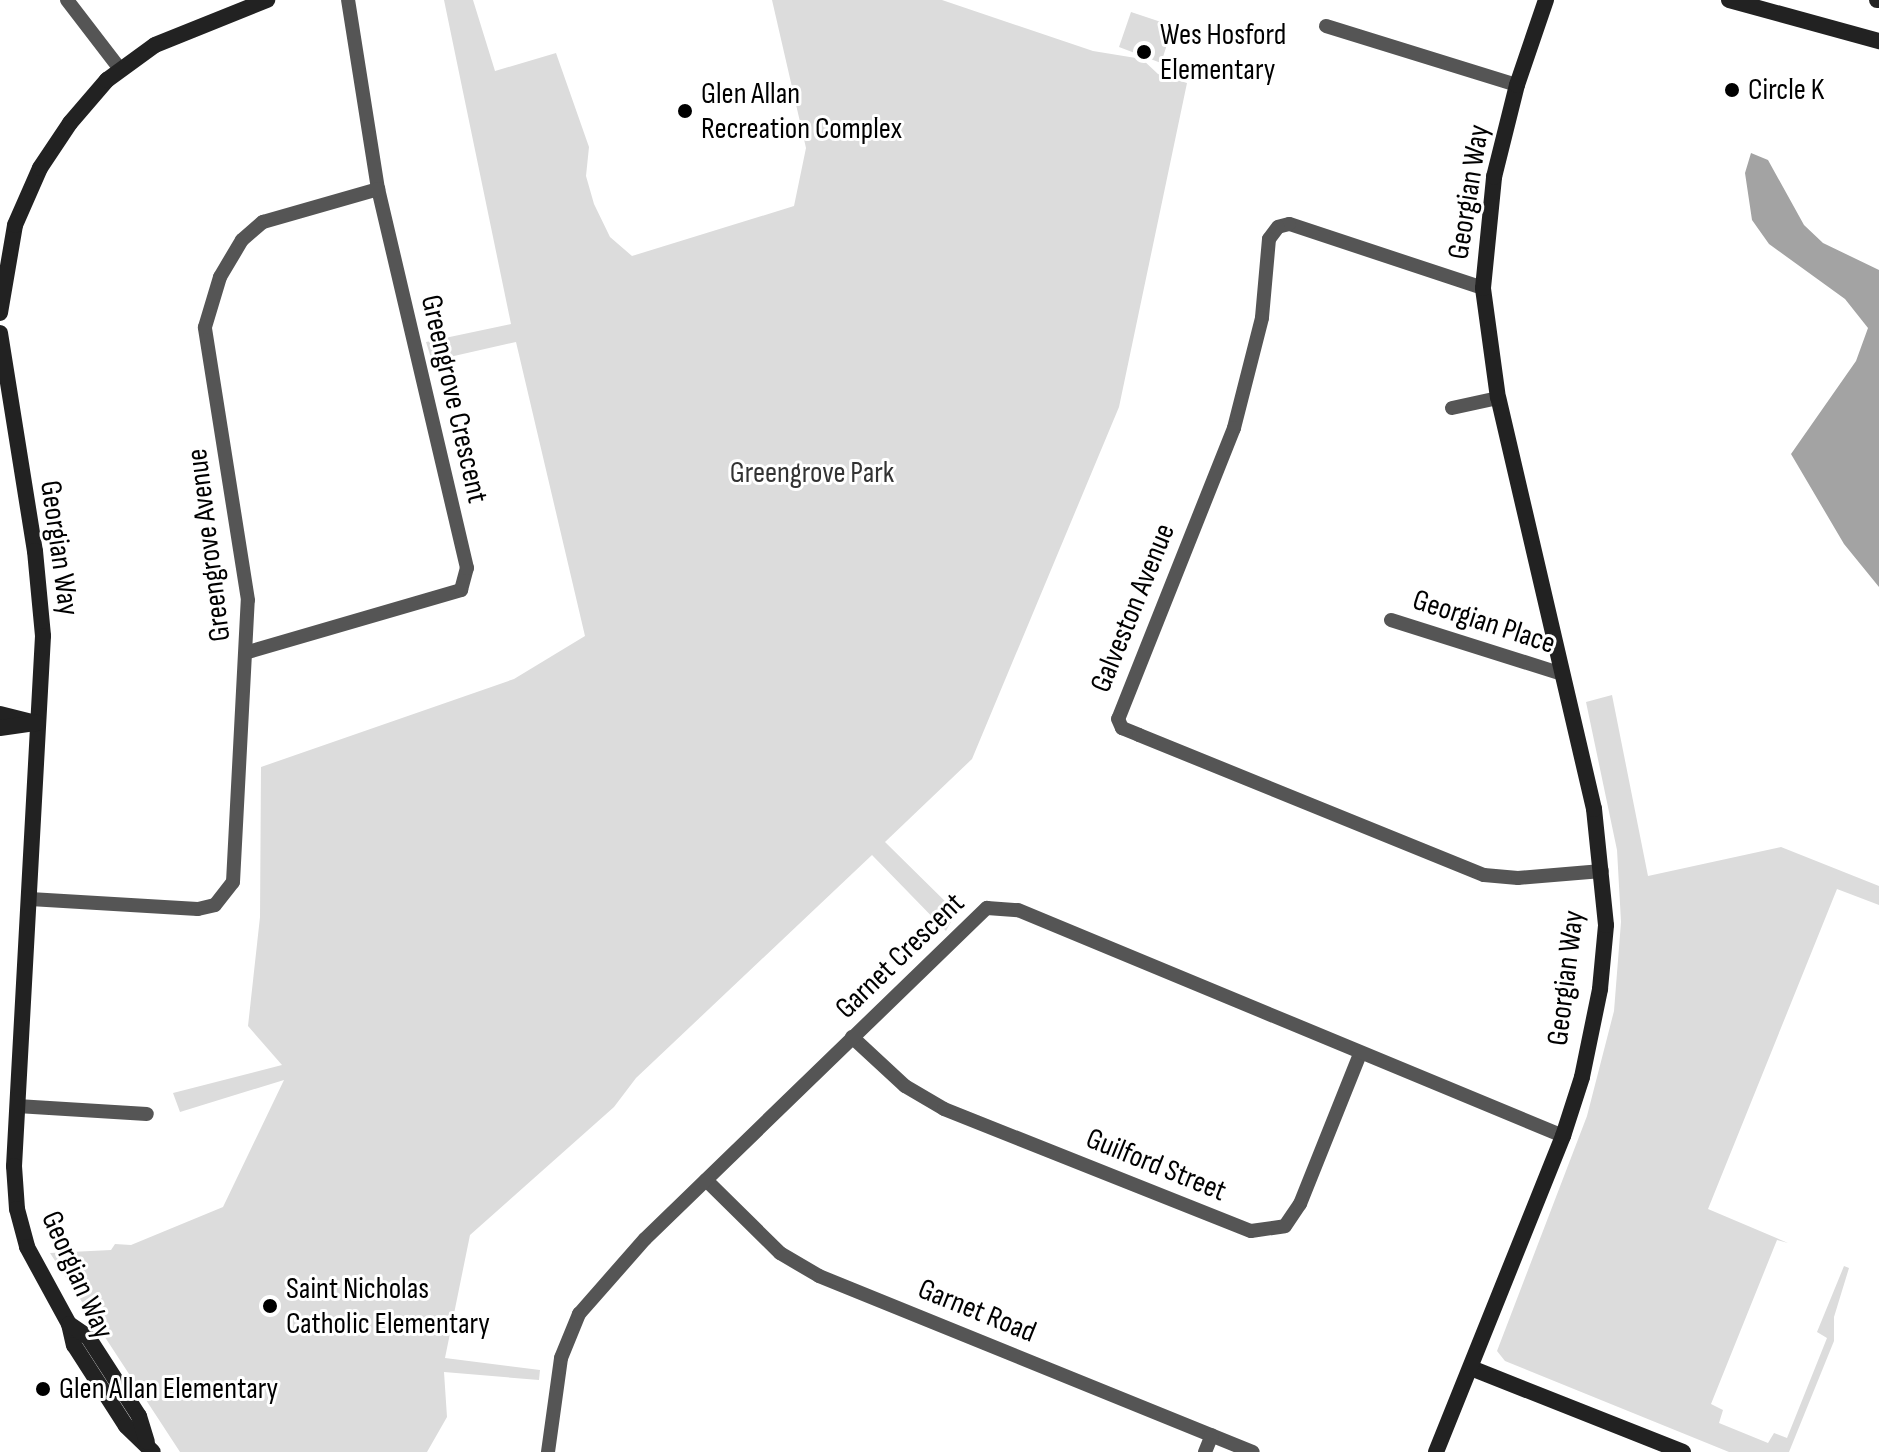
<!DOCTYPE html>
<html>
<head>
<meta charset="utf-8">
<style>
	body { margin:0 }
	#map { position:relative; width:1879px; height:1452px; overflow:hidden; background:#fff; font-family:"Sofia Sans Condensed",sans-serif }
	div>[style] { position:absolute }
	.green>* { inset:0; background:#dcdcdc }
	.water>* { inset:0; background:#a3a3a3 }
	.street>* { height:14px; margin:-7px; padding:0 7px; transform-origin:7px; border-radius:7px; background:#555 }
	.secondary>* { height:16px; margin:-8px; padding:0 8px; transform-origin:8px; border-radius:8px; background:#222 }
	.dots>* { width:22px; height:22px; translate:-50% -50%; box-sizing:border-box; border:4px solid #fff; border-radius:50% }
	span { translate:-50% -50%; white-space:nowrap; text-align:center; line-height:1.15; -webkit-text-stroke:6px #fff; paint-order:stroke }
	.poi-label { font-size:30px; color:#000 }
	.left { translate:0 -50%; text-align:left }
	.street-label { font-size:30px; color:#000 }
	.park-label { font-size:30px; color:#333 }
</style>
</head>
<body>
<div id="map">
	<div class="green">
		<i style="clip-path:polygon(444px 0,473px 0,495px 71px,556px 53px,589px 147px,586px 176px,594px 204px,610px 237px,632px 256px,794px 206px,806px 148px,772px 0,942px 0,1093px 51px,1142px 59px,1158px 74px,1187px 83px,1119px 407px,972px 759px,885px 842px,956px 912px,946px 931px,872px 855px,636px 1078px,614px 1107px,470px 1235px,445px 1358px,540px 1370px,539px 1380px,444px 1372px,447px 1417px,427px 1452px,180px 1452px,50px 1253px,111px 1250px,115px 1244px,131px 1245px,223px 1207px,284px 1080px,180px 1112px,173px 1093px,282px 1065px,248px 1026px,260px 917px,261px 767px,514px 679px,585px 636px,516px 342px,432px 361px,426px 342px,511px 324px)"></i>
		<i style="clip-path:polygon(1131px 12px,1173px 26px,1161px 63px,1119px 47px)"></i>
		<i style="clip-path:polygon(1612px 695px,1648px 876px,1781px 847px,1879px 886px,1879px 905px,1837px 889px,1708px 1209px,1788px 1243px,1777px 1240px,1711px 1404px,1723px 1410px,1719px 1423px,1768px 1443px,1774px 1433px,1787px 1438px,1827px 1338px,1817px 1332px,1844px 1266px,1849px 1268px,1834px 1317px,1834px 1341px,1789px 1452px,1729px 1452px,1505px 1361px,1497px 1351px,1587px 1116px,1614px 1011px,1621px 922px,1617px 850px,1586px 702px)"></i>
	</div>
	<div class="water">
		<i style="clip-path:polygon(1751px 153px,1768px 160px,1804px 225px,1823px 243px,1879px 270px,1879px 587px,1844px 544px,1791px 454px,1856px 361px,1868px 328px,1845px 299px,1769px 244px,1752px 220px,1745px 173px)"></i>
	</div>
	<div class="street">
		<i style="left:67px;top:0;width:87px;rotate:52.5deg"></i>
		<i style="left:1326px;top:26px;width:200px;rotate:17.2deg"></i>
		<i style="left:1483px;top:288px;width:204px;rotate:-161.7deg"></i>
		<i style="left:1289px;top:224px;width:11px;rotate:165deg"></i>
		<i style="left:1278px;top:227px;width:15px;rotate:127deg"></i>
		<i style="left:1269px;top:239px;width:79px;rotate:95.1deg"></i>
		<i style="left:1262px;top:318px;width:114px;rotate:104.3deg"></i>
		<i style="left:1234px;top:428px;width:313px;rotate:111.7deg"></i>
		<i style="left:1118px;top:719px;width:10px;rotate:66deg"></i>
		<i style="left:1122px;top:728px;width:18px;rotate:22deg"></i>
		<i style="left:1139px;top:735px;width:372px;rotate:22.1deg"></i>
		<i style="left:1484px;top:875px;width:34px;rotate:5deg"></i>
		<i style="left:1518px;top:878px;width:84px;rotate:-4.8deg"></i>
		<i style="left:1452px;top:408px;width:47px;rotate:-12.3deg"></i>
		<i style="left:1391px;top:620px;width:179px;rotate:17.5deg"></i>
		<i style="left:248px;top:652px;width:222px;rotate:-16.2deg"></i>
		<i style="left:461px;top:590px;width:23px;rotate:-75deg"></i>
		<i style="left:467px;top:568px;width:389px;rotate:-103.2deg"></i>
		<i style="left:378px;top:189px;width:191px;rotate:-99deg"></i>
		<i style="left:30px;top:899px;width:168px;rotate:3.4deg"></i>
		<i style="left:198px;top:909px;width:17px;rotate:-13deg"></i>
		<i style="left:215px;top:905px;width:29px;rotate:-52deg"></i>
		<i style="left:233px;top:882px;width:282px;rotate:-87deg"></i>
		<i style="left:248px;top:600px;width:276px;rotate:-99deg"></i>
		<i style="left:205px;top:327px;width:52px;rotate:-73.3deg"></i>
		<i style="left:220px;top:277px;width:43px;rotate:-59.3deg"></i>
		<i style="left:242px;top:240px;width:28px;rotate:-41deg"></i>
		<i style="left:263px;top:222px;width:120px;rotate:-16deg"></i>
		<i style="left:852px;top:1037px;width:72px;rotate:42.8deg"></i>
		<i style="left:905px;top:1086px;width:45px;rotate:30.5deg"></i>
		<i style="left:944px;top:1109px;width:330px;rotate:21.7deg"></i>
		<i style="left:1251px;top:1231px;width:34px;rotate:-8deg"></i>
		<i style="left:1285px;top:1226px;width:27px;rotate:-56deg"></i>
		<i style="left:1300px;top:1204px;width:162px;rotate:-68.2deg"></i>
		<i style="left:17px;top:1106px;width:130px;rotate:3.5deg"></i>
		<i style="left:706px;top:1180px;width:104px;rotate:44.6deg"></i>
		<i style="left:780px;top:1253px;width:45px;rotate:30.5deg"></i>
		<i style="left:819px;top:1276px;width:468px;rotate:22.1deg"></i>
		<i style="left:548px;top:1452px;width:95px;rotate:-82.1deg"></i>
		<i style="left:561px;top:1358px;width:48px;rotate:-67.8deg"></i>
		<i style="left:579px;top:1314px;width:100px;rotate:-48.7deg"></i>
		<i style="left:645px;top:1239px;width:476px;rotate:-44.1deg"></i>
		<i style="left:987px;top:908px;width:31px;rotate:4deg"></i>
		<i style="left:1018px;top:910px;width:590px;rotate:22.52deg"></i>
		<i style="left:1205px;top:1452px;width:18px;rotate:-68deg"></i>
	</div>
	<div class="secondary">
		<i style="left:1729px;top:0;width:156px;rotate:15.3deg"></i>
		<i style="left:1877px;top:0;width:2px"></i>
		<i style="left:0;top:313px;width:89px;rotate:-80.3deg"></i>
		<i style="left:15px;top:225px;width:62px;rotate:-66.3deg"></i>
		<i style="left:40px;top:168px;width:54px;rotate:-56.3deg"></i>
		<i style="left:70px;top:123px;width:57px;rotate:-49.3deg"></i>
		<i style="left:107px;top:80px;width:59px;rotate:-36.1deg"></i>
		<i style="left:155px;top:45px;width:121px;rotate:-21.9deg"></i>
		<i style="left:0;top:333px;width:221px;rotate:80.9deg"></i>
		<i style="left:35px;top:551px;width:85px;rotate:84.6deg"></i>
		<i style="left:43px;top:636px;width:531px;rotate:93.13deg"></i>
		<i style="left:14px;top:1166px;width:43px;rotate:86deg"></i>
		<i style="left:17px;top:1209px;width:39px;rotate:75deg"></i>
		<i style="left:27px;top:1247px;width:88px;rotate:61.4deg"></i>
		<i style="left:69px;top:1324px;width:22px;rotate:77deg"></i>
		<i style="left:74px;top:1345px;width:96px;rotate:57.3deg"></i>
		<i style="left:126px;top:1426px;width:37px;rotate:44deg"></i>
		<i style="left:0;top:714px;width:38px;rotate:14deg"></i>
		<i style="left:0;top:728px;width:37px;rotate:-8deg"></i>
		<i style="left:69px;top:1324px;width:23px;rotate:34deg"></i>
		<i style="left:88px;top:1337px;width:94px;rotate:57.2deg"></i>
		<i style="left:139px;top:1416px;width:27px;rotate:73deg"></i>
		<i style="left:1471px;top:1368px;width:228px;rotate:21.6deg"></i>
		<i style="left:1436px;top:1452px;width:341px;rotate:-68.1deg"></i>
		<i style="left:1563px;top:1136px;width:62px;rotate:-72.1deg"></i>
		<i style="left:1582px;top:1077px;width:90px;rotate:-78.4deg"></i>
		<i style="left:1600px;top:989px;width:64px;rotate:-84.6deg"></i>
		<i style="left:1606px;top:925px;width:117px;rotate:-95.9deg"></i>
		<i style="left:1594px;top:809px;width:422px;rotate:-103.1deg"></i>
		<i style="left:1498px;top:398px;width:111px;rotate:-97.8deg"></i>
		<i style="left:1483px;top:288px;width:112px;rotate:-84.3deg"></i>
		<i style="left:1494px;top:177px;width:95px;rotate:-76deg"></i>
		<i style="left:1517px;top:85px;width:90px;rotate:-71.2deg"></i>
	</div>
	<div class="dots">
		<i style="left:1144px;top:52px;background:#000"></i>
		<i style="left:1732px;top:90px;background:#000"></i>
		<i style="left:685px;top:111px;background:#000"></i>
		<i style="left:270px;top:1306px;background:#000"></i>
		<i style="left:43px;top:1389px;background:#000"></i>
	</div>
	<div class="poi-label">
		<span class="left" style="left:1160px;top:52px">Wes Hosford<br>Elementary</span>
		<span class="left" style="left:1748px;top:90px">Circle K</span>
		<span class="left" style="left:701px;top:111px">Glen Allan<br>Recreation Complex</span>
		<span class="left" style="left:286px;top:1306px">Saint Nicholas<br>Catholic Elementary</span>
		<span class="left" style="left:59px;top:1389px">Glen Allan Elementary</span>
	</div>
	<div class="street-label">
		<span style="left:1469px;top:192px;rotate:-81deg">Georgian Way</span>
		<span style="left:454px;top:399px;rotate:77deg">Greengrove Crescent</span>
		<span style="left:209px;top:545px;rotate:-97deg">Greengrove Avenue</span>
		<span style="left:59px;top:548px;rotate:82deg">Georgian Way</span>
		<span style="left:1133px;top:608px;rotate:-68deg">Galveston Avenue</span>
		<span style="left:1484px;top:622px;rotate:18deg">Georgian Place</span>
		<span style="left:900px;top:956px;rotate:-44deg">Garnet Crescent</span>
		<span style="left:1566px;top:978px;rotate:-83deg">Georgian Way</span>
		<span style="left:1156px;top:1165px;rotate:22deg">Guilford Street</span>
		<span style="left:77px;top:1275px;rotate:66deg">Georgian Way</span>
		<span style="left:977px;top:1311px;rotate:22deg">Garnet Road</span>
	</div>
	<div class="park-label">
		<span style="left:812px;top:473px">Greengrove Park</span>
	</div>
</div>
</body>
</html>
